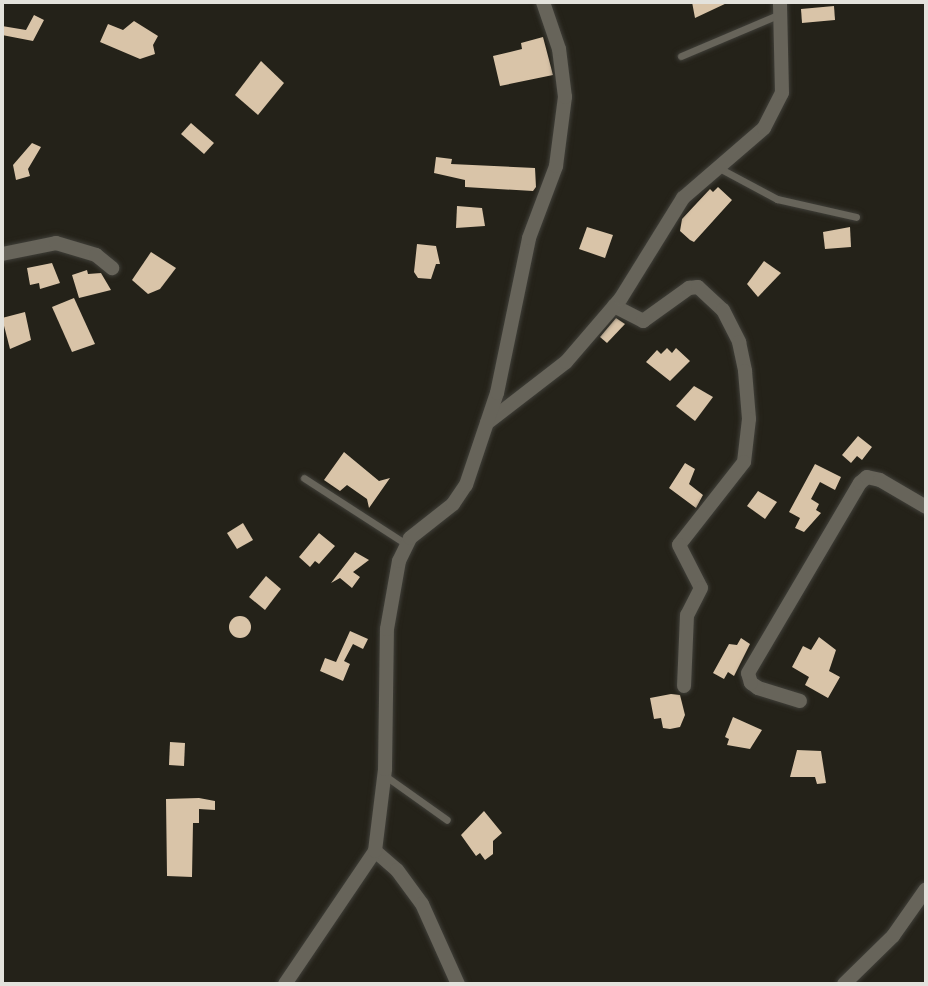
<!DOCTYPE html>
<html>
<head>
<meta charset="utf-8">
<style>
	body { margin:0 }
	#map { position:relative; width:928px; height:986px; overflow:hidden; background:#242219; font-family:"Titillium Web",sans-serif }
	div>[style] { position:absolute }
	.building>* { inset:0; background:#d9c4a8 }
	.round { border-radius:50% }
	.roads { filter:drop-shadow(0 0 2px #403f39) drop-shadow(0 0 2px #403f39) }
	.lane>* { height:7px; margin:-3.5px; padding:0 3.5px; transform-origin:3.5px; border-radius:3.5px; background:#67645a }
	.street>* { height:14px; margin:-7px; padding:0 7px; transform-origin:7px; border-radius:7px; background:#67645a }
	span { translate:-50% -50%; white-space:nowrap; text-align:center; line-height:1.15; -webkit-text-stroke:7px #1b1910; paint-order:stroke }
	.frame { position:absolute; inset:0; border:4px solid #e3e2dc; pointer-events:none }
</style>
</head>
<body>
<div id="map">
	<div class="building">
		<i style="clip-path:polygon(692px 2px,729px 2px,695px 18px)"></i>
		<i style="clip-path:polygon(834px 6px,835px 20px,802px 23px,801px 9px)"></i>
		<i style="clip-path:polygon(34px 15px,44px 20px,33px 41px,2px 35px,2px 26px,26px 30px)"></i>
		<i style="clip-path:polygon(134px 21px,158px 36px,153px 45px,155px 54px,140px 59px,100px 42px,108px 24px,123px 30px)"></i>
		<i style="clip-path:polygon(543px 37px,553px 75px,500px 86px,493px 56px,522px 49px,521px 43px)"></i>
		<i style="clip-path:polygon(261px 61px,284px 83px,258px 115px,235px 95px)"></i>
		<i style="clip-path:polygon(191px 123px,214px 143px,204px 154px,181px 134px)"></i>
		<i style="clip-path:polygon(32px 143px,41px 147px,28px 169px,30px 176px,16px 180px,13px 165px)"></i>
		<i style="clip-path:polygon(436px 157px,452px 159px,451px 164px,535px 168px,536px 187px,533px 191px,465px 187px,465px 180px,434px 173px)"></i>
		<i style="clip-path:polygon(718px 187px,732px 200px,694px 242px,690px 240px,680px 231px,682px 219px,710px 189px,713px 192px)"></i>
		<i style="clip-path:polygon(457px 206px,482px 208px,485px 226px,456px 228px)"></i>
		<i style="clip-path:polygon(587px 227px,613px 235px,605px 258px,579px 249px)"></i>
		<i style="clip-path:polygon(850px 227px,851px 247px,825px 249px,823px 232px)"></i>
		<i style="clip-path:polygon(417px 244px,436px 246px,440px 264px,436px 264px,431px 279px,418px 278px,414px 272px)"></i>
		<i style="clip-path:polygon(151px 252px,176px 268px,160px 289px,148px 294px,132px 280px)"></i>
		<i style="clip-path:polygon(764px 261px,781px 273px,758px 297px,747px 284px)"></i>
		<i style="clip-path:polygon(52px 263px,60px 283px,40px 289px,39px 283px,30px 285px,27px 268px)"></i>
		<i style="clip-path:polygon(87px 270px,88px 274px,101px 273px,111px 290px,79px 298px,72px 275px)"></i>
		<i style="clip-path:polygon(74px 298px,95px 344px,72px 352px,52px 307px)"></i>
		<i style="clip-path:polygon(25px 312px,31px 340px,10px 349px,2px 318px)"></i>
		<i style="clip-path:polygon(616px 318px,625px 324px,607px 343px,600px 337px)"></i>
		<i style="clip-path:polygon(667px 348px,672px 353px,676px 348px,690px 361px,670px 381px,646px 362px,657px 350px,661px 354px)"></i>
		<i style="clip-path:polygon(694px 386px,713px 397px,695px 421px,676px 406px)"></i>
		<i style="clip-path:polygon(858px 436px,872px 447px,862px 460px,857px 456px,851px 463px,842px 455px)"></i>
		<i style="clip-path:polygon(344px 452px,379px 481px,390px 478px,369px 508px,367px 499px,347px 485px,340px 491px,324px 480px)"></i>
		<i style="clip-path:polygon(685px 463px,695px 469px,689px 484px,703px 495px,696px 508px,669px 488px)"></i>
		<i style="clip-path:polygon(815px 464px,841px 477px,835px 490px,820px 482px,811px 499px,819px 504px,816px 510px,821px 513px,804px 532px,795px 528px,800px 518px,789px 512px)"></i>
		<i style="clip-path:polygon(758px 491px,777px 502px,765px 519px,747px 506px)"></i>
		<i style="clip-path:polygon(243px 523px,253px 540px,237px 549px,227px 533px)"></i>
		<i style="clip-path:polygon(319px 533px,335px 546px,319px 564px,315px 561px,310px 567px,299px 557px)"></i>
		<i style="clip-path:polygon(355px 552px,369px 560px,353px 572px,360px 577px,352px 588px,340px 578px,331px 583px)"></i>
		<i style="clip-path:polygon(266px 576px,281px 589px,265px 610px,249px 597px)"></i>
		<i class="round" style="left:229px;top:616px;width:22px;height:22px"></i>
		<i style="clip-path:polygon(350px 631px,368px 639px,363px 649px,353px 644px,344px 661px,350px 664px,343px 681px,320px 671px,325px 658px,336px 662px)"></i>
		<i style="clip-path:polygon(819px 637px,836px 650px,829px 671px,840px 677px,828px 698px,805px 685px,809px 677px,792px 667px,803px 646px,811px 650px)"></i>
		<i style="clip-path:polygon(741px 638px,750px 644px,734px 676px,728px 672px,724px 679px,713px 673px,729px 644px,737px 645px)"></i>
		<i style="clip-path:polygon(671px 694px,680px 695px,685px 715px,680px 727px,670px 729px,663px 728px,661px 718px,654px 719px,650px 698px)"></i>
		<i style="clip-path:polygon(733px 717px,762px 730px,750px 749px,727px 745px,729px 739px,725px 737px)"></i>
		<i style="clip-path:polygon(170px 742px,185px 743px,184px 766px,169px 765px)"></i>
		<i style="clip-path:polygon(797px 750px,821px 751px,826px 783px,817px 784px,815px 777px,790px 777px)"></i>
		<i style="clip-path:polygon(199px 798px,215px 801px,215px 810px,199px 809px,199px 823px,193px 823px,192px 877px,167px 876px,166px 799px)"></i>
		<i style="clip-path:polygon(484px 811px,502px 833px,493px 841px,493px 854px,485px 860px,480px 853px,476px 856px,461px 835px)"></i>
	</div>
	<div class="roads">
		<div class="lane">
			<i style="left:681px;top:56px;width:108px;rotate:-23deg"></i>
			<i style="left:719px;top:168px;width:66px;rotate:28.1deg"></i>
			<i style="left:777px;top:199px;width:81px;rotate:12.8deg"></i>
			<i style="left:304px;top:478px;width:121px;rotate:32.9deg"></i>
			<i style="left:384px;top:775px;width:77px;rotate:35.5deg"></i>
		</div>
		<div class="street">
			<i style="left:2px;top:254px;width:55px;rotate:-11.5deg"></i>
			<i style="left:56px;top:243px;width:42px;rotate:16.7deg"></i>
			<i style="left:96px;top:255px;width:21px;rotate:39deg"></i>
			<i style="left:614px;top:306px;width:33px;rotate:27deg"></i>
			<i style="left:643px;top:321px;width:57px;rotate:-35.7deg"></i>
			<i style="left:689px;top:288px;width:9px;rotate:-6deg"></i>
			<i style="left:698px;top:287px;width:34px;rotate:43deg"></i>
			<i style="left:723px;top:310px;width:36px;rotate:63deg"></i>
			<i style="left:739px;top:342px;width:30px;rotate:78deg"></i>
			<i style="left:745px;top:371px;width:48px;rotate:85.2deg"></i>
			<i style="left:749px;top:419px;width:43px;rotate:96.6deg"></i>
			<i style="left:744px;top:462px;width:105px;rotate:128.1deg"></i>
			<i style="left:679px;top:545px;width:48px;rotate:62.9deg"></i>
			<i style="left:701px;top:588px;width:30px;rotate:117deg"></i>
			<i style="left:687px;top:615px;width:71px;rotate:92.4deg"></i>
			<i style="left:487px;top:423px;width:100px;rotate:-37.7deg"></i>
			<i style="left:566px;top:362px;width:84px;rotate:-49.3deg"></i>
			<i style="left:621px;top:298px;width:118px;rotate:-58.2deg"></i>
			<i style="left:683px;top:198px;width:107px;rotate:-40.8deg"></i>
			<i style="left:764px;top:128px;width:39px;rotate:-63deg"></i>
			<i style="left:782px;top:93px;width:91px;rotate:-91.3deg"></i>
			<i style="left:800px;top:701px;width:44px;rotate:-162.8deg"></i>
			<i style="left:758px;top:688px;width:9px;rotate:-144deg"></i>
			<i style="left:751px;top:683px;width:10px;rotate:-107deg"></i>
			<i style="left:748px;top:673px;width:221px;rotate:-59.5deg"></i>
			<i style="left:860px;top:483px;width:9px;rotate:-41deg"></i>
			<i style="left:867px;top:477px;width:13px;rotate:13deg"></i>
			<i style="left:880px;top:480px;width:53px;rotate:30.4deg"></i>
			<i style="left:375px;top:851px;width:29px;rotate:41deg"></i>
			<i style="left:397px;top:870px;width:42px;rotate:53.7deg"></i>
			<i style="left:422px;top:904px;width:88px;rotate:65.8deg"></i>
			<i style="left:285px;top:984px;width:161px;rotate:-55.9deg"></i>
			<i style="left:375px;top:851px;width:83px;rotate:-83deg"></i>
			<i style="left:385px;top:769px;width:140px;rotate:-89.2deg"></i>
			<i style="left:387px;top:629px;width:69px;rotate:-80deg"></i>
			<i style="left:399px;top:561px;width:25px;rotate:-64deg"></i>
			<i style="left:410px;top:538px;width:55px;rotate:-38.3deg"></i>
			<i style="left:453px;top:504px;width:23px;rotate:-56deg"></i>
			<i style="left:466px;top:485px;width:97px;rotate:-71.4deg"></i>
			<i style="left:497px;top:393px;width:158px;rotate:-78.3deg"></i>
			<i style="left:529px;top:238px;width:77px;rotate:-69.4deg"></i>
			<i style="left:556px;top:166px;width:70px;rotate:-82.6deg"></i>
			<i style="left:565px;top:97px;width:48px;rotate:-97.1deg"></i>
			<i style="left:559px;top:49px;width:50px;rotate:-108.8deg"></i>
			<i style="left:844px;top:984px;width:69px;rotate:-44.4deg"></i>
			<i style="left:893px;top:936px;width:57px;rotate:-54.9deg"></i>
		</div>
	</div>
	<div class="frame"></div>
</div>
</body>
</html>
